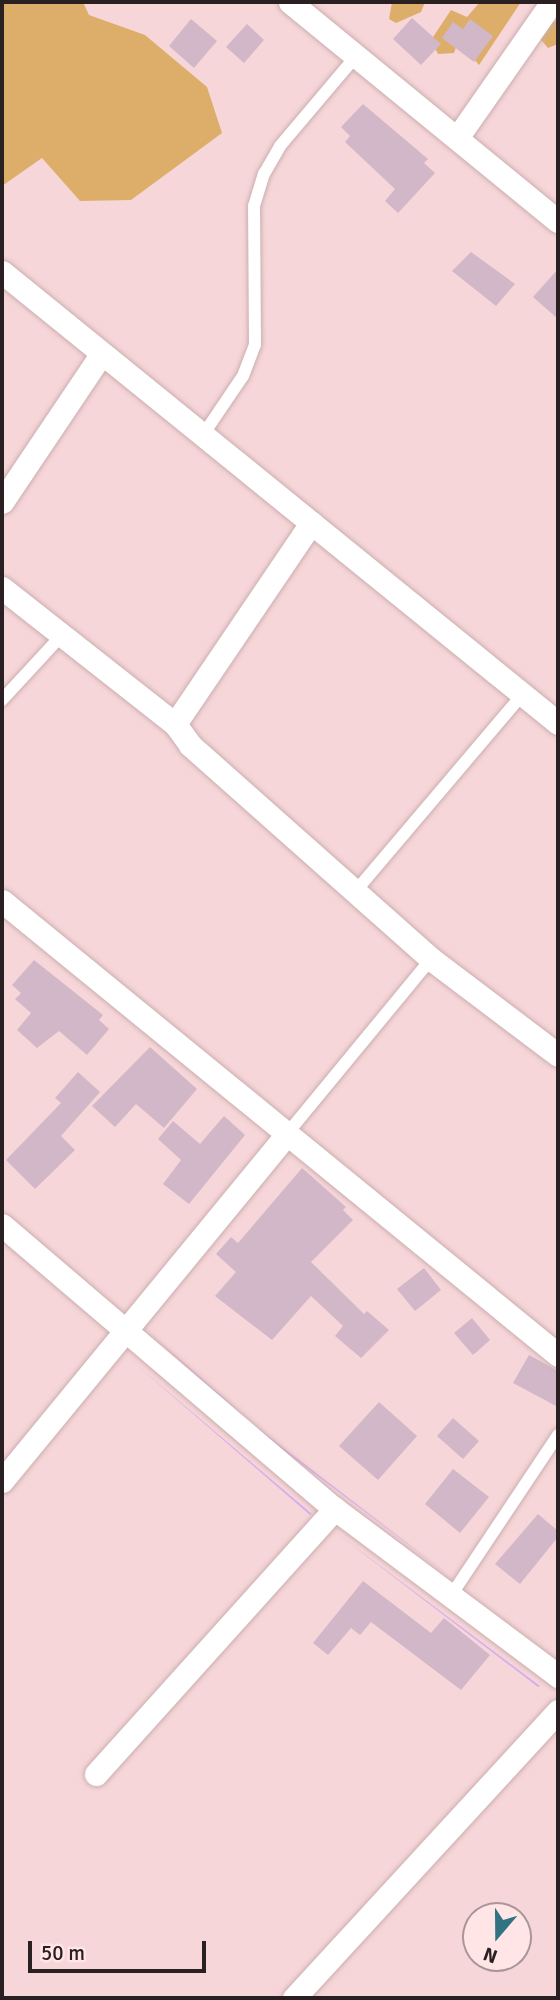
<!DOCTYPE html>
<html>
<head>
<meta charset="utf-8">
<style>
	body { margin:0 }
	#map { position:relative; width:560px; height:2000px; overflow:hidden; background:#f6d6d8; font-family:Signika,sans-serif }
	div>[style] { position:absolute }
	.green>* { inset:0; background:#ddae69 }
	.water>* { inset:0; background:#d4adf1 }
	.building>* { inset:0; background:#d1b7c7 }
	.roads { filter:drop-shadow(0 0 2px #ccaeb0) drop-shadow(0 0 2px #ccaeb0) }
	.lane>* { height:12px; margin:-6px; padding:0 6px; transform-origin:6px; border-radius:6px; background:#fff }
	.street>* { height:23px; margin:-11.5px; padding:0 11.5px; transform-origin:11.5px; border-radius:11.5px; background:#fff }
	span { translate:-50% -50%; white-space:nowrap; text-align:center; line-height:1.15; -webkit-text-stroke:5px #ffe5e6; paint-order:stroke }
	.frame { position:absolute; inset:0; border:4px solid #2b2021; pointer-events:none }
	.north { position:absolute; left:462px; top:1902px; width:70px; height:70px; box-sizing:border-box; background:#ffe5e6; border:2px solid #aa9697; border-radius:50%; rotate:200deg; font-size:19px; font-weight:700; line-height:28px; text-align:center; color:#2b2021 }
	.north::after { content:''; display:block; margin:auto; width:24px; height:32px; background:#307484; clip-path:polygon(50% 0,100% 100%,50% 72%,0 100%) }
	.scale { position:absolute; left:28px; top:1941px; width:178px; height:32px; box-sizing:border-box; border:4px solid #2b2021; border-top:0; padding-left:9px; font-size:21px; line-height:24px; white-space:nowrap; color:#2b2021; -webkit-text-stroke:5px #ffe5e6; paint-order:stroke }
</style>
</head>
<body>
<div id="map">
	<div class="green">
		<i style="clip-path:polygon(2px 2px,83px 2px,89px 15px,145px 35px,207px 87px,222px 133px,131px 200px,80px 201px,42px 158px,2px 186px)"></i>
		<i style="clip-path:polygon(392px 2px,425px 2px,421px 12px,396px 23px,389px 19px)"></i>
		<i style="clip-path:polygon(480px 2px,521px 2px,479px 65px,458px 41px,454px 53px,438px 54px,431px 40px,451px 10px,467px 17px)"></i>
		<i style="clip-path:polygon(557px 21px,558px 44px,548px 48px,536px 34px,541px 24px)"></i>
	</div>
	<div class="water">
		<i style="clip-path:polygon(147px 1330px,255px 1426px,450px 1576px,254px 1428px)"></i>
		<i style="clip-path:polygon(132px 1361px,312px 1514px,310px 1515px)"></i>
		<i style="clip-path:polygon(331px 1529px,540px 1686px,538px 1687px)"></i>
	</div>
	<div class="building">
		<i style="clip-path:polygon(412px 18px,441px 44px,421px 65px,393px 39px)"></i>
		<i style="clip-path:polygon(191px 19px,217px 41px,194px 68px,169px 46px)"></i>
		<i style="clip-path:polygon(470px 19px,493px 36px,474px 62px,442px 38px,453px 22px,463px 29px)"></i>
		<i style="clip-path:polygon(247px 24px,264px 40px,244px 63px,226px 47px)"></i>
		<i style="clip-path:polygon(363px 104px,428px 159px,424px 163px,435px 173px,398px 213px,385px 201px,395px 189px,345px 142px,350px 136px,341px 127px)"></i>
		<i style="clip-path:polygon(471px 252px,515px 284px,496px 306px,452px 271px)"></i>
		<i style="clip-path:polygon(558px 269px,558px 319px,533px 297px)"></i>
		<i style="clip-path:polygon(34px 960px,103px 1015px,99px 1020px,109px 1029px,87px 1055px,59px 1031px,37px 1048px,17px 1030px,31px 1013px,15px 999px,21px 993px,12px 985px)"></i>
		<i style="clip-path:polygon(150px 1047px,197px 1089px,164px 1128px,136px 1104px,115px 1127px,92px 1106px)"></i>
		<i style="clip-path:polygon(78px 1072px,100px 1092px,61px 1136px,75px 1150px,35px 1189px,6px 1160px,61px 1103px,55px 1098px)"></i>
		<i style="clip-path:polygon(224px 1116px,245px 1135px,189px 1204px,163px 1184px,181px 1160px,158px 1139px,173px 1121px,200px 1144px)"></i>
		<i style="clip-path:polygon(302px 1168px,346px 1207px,343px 1210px,353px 1220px,311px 1262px,364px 1314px,367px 1311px,389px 1330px,361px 1358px,335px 1336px,343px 1326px,311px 1296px,272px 1340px,215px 1296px,236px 1272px,216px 1254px,231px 1237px,238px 1243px)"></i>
		<i style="clip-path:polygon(424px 1268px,441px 1290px,415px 1311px,397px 1289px)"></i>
		<i style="clip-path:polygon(472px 1318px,490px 1340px,473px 1355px,454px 1333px)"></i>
		<i style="clip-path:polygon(529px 1355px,558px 1371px,558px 1407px,513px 1383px)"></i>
		<i style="clip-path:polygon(379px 1402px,417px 1436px,378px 1480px,339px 1446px)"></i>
		<i style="clip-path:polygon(453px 1418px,479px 1441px,463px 1459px,437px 1436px)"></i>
		<i style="clip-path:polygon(453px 1469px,489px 1497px,460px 1533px,425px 1504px)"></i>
		<i style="clip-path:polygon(538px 1514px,558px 1531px,558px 1537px,520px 1584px,495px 1564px)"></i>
		<i style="clip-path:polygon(363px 1581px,431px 1633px,444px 1618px,490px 1655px,461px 1690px,371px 1622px,360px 1635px,351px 1628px,328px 1655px,313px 1643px)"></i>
	</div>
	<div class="roads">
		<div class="lane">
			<i style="left:203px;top:435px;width:71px;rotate:-55.9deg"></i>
			<i style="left:243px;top:376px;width:33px;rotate:-69deg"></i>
			<i style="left:255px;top:345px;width:139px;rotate:-90.4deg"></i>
			<i style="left:254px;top:206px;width:34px;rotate:-73deg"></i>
			<i style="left:264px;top:174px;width:32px;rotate:-60deg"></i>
			<i style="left:280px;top:146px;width:118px;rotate:-49.8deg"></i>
			<i style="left:2px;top:700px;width:88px;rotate:-47.3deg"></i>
			<i style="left:354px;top:893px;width:261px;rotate:-49.7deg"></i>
			<i style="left:286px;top:1135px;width:228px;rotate:-50.5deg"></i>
			<i style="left:450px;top:1597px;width:195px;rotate:-56.3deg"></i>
		</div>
		<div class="street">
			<i style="left:290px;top:2px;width:346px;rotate:39.3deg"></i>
			<i style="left:457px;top:138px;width:166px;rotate:-55.1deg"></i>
			<i style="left:2px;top:272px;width:716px;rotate:39.05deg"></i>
			<i style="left:2px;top:502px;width:179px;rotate:-56.1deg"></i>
			<i style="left:2px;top:588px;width:220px;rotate:38.2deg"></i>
			<i style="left:175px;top:724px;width:26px;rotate:54deg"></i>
			<i style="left:190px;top:745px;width:322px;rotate:41.6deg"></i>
			<i style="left:431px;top:959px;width:159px;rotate:37.1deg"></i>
			<i style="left:175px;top:724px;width:243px;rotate:-55.9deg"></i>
			<i style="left:2px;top:901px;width:718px;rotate:39.23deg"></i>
			<i style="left:2px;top:1225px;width:438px;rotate:40.5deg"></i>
			<i style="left:335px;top:1509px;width:279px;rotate:36.8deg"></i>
			<i style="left:2px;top:1481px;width:448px;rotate:-50.6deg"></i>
			<i style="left:96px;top:1774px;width:357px;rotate:-48deg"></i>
			<i style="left:294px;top:1998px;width:390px;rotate:-47.4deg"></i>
		</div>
	</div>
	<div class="frame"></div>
	<div class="north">N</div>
	<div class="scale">50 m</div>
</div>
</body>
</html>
